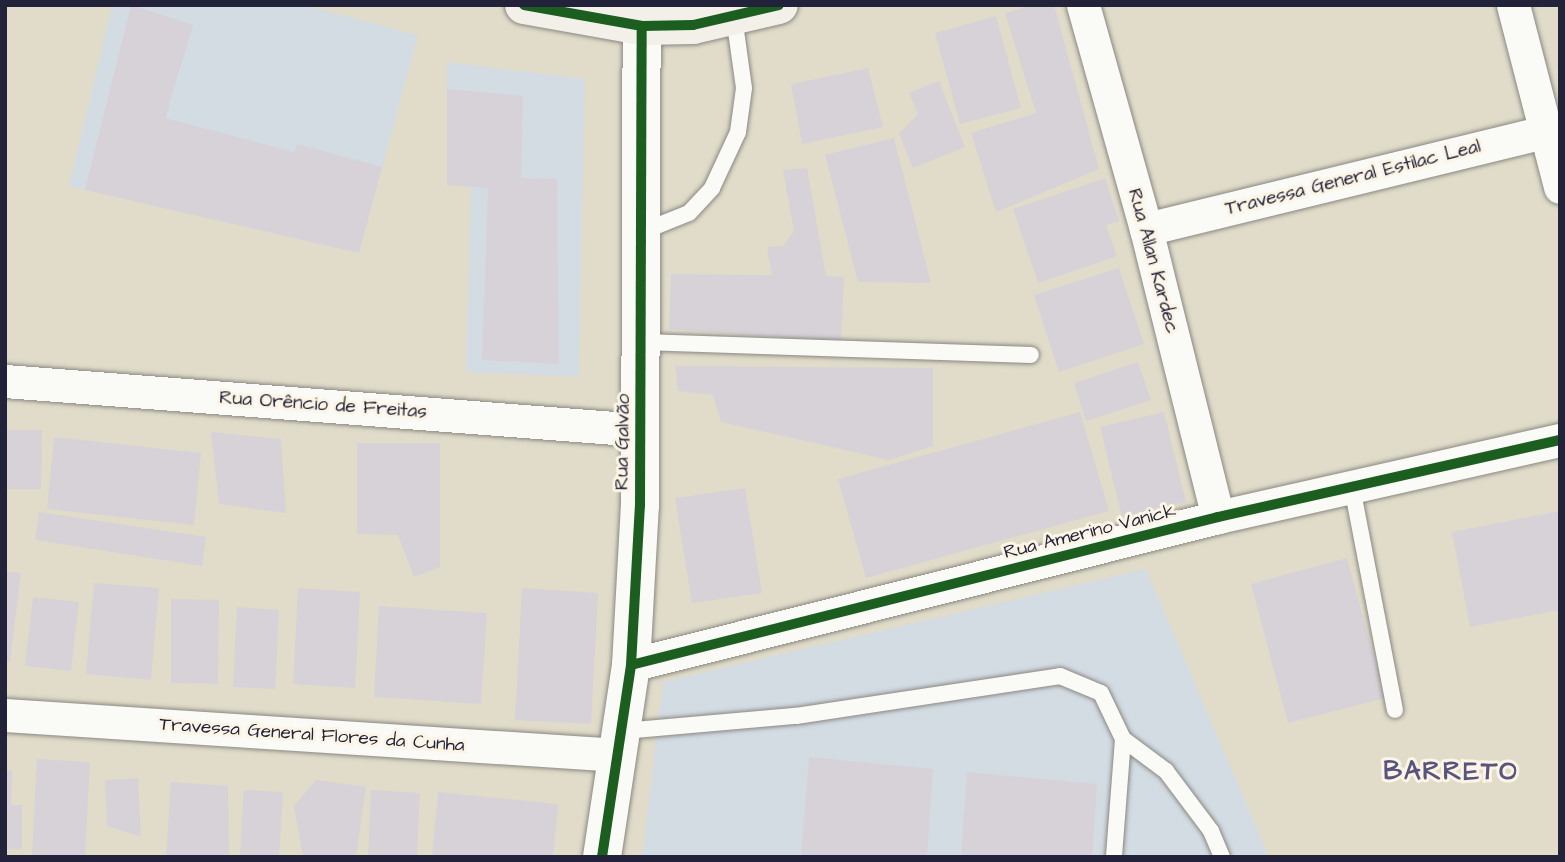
<!DOCTYPE html>
<html>
<head>
<meta charset="utf-8">
<style>
	body { margin:0 }
	#map { position:relative; width:1565px; height:862px; overflow:hidden; background:#e0dcc9; font-family:"Architects Daughter",sans-serif }
	div>[style] { position:absolute }
	.built>* { inset:0; background:#d3dce3 }
	.building>* { inset:0; background:#d6d2d8 }
	.roads { filter:drop-shadow(0 0 2px #8b8883) drop-shadow(0 0 2px #8b8883) }
	.service>* { height:16px; margin:-8px; padding:0 8px; transform-origin:8px; border-radius:8px; background:#fafaf7 }
	.minor>* { height:33px; margin:-16.5px; padding:0 16.5px; transform-origin:16.5px; border-radius:16.5px; background:#fafaf7 }
	.tertiary>* { height:38px; margin:-19px; padding:0 19px; transform-origin:19px; border-radius:19px; background:#fafaf7 }
	.secondary>* { height:38px; margin:-19px; padding:0 19px; transform-origin:19px; border-radius:19px; background:#f2f0e8 }
	.cycleway>* { height:10px; margin:-5px; padding:0 5px; transform-origin:5px; border-radius:5px; background:#1b5e20 }
	span { translate:-50% -50%; white-space:nowrap; text-align:center; line-height:1.15; -webkit-text-stroke:6px #fcf5e5; paint-order:stroke }
	.street-label { font-size:19px; color:#22223b }
	.district-label { font-size:26px; color:#58547f; font-weight:700; letter-spacing:2px }
	.frame { position:absolute; inset:0; border:7px solid #22223b; pointer-events:none }
</style>
</head>
<body>
<div id="map">
	<div class="built">
		<i style="clip-path:polygon(112px 5px,303px 5px,418px 35px,359px 253px,69px 186px)"></i>
		<i style="clip-path:polygon(447px 62px,585px 79px,579px 377px,466px 372px,471px 187px,447px 185px)"></i>
		<i style="clip-path:polygon(1146px 569px,1269px 857px,642px 857px,663px 682px)"></i>
	</div>
	<div class="building">
		<i style="clip-path:polygon(131px 5px,193px 25px,165px 118px,294px 152px,297px 144px,382px 167px,359px 253px,85px 190px)"></i>
		<i style="clip-path:polygon(1032px 5px,1054px 5px,1099px 169px,996px 212px,971px 133px,1036px 113px,1005px 13px)"></i>
		<i style="clip-path:polygon(996px 16px,1021px 108px,960px 124px,935px 33px)"></i>
		<i style="clip-path:polygon(868px 68px,883px 127px,802px 144px,791px 84px)"></i>
		<i style="clip-path:polygon(939px 81px,965px 147px,913px 168px,899px 134px,918px 114px,909px 93px)"></i>
		<i style="clip-path:polygon(447px 89px,523px 96px,521px 178px,557px 179px,559px 364px,482px 360px,488px 188px,447px 185px)"></i>
		<i style="clip-path:polygon(894px 138px,931px 283px,858px 282px,825px 155px)"></i>
		<i style="clip-path:polygon(807px 168px,826px 276px,844px 277px,841px 342px,669px 329px,671px 274px,772px 275px,767px 247px,783px 246px,794px 231px,783px 170px)"></i>
		<i style="clip-path:polygon(1105px 178px,1119px 221px,1106px 225px,1117px 256px,1038px 283px,1013px 209px)"></i>
		<i style="clip-path:polygon(1119px 268px,1144px 344px,1059px 372px,1034px 295px)"></i>
		<i style="clip-path:polygon(1138px 362px,1151px 400px,1086px 421px,1074px 383px)"></i>
		<i style="clip-path:polygon(675px 366px,933px 368px,933px 446px,889px 460px,721px 422px,713px 395px,678px 391px)"></i>
		<i style="clip-path:polygon(1080px 412px,1109px 511px,866px 578px,838px 479px)"></i>
		<i style="clip-path:polygon(1164px 412px,1186px 502px,1122px 517px,1100px 427px)"></i>
		<i style="clip-path:polygon(5px 430px,42px 430px,41px 489px,5px 489px)"></i>
		<i style="clip-path:polygon(211px 432px,281px 439px,286px 513px,219px 504px)"></i>
		<i style="clip-path:polygon(54px 437px,201px 453px,194px 525px,47px 509px)"></i>
		<i style="clip-path:polygon(357px 443px,440px 443px,440px 567px,414px 577px,398px 535px,357px 534px)"></i>
		<i style="clip-path:polygon(745px 488px,762px 593px,692px 603px,675px 498px)"></i>
		<i style="clip-path:polygon(1560px 511px,1560px 610px,1470px 627px,1452px 532px)"></i>
		<i style="clip-path:polygon(39px 512px,206px 537px,202px 566px,35px 540px)"></i>
		<i style="clip-path:polygon(1347px 558px,1385px 698px,1288px 723px,1251px 584px)"></i>
		<i style="clip-path:polygon(5px 571px,21px 573px,10px 662px,5px 661px)"></i>
		<i style="clip-path:polygon(94px 583px,159px 588px,151px 680px,86px 674px)"></i>
		<i style="clip-path:polygon(298px 588px,360px 592px,355px 688px,293px 684px)"></i>
		<i style="clip-path:polygon(522px 588px,598px 593px,591px 724px,515px 720px)"></i>
		<i style="clip-path:polygon(33px 597px,79px 602px,71px 671px,25px 666px)"></i>
		<i style="clip-path:polygon(171px 599px,219px 600px,218px 684px,171px 683px)"></i>
		<i style="clip-path:polygon(379px 606px,487px 613px,481px 704px,374px 697px)"></i>
		<i style="clip-path:polygon(237px 607px,279px 610px,275px 689px,233px 687px)"></i>
		<i style="clip-path:polygon(809px 757px,933px 769px,927px 857px,801px 857px)"></i>
		<i style="clip-path:polygon(37px 759px,90px 762px,85px 857px,32px 857px)"></i>
		<i style="clip-path:polygon(5px 770px,12px 771px,11px 805px,22px 805px,22px 849px,5px 849px)"></i>
		<i style="clip-path:polygon(967px 772px,1097px 784px,1092px 857px,961px 857px)"></i>
		<i style="clip-path:polygon(138px 778px,141px 837px,107px 826px,105px 780px)"></i>
		<i style="clip-path:polygon(316px 780px,366px 787px,356px 857px,303px 857px,294px 806px)"></i>
		<i style="clip-path:polygon(171px 782px,228px 786px,229px 857px,166px 857px)"></i>
		<i style="clip-path:polygon(244px 790px,283px 792px,279px 857px,240px 857px)"></i>
		<i style="clip-path:polygon(371px 790px,420px 793px,417px 857px,368px 857px)"></i>
		<i style="clip-path:polygon(438px 792px,558px 804px,553px 857px,432px 857px)"></i>
	</div>
	<div class="roads">
		<div class="service">
			<i style="left:644px;top:231px;width:48px;rotate:-21.8deg"></i>
			<i style="left:689px;top:213px;width:34px;rotate:-47deg"></i>
			<i style="left:712px;top:188px;width:62px;rotate:-65.1deg"></i>
			<i style="left:738px;top:132px;width:44px;rotate:-82.2deg"></i>
			<i style="left:744px;top:88px;width:72px;rotate:-98deg"></i>
			<i style="left:643px;top:342px;width:388px;rotate:1.9deg"></i>
			<i style="left:1352px;top:487px;width:227px;rotate:79.1deg"></i>
			<i style="left:623px;top:731px;width:174px;rotate:-5deg"></i>
			<i style="left:796px;top:716px;width:267px;rotate:-8.6deg"></i>
			<i style="left:1060px;top:676px;width:44px;rotate:22.5deg"></i>
			<i style="left:1101px;top:693px;width:51px;rotate:64.4deg"></i>
			<i style="left:1123px;top:739px;width:118px;rotate:94.4deg"></i>
			<i style="left:1123px;top:739px;width:54px;rotate:36.7deg"></i>
			<i style="left:1166px;top:771px;width:75px;rotate:53.1deg"></i>
			<i style="left:1211px;top:831px;width:28px;rotate:67deg"></i>
		</div>
		<div class="minor">
			<i style="left:1083px;top:5px;width:233px;rotate:74.3deg"></i>
			<i style="left:1146px;top:229px;width:297px;rotate:76deg"></i>
			<i style="left:1513px;top:5px;width:188px;rotate:75.5deg"></i>
			<i style="left:1146px;top:229px;width:426px;rotate:-13.7deg"></i>
			<i style="left:5px;top:381px;width:637px;rotate:4.41deg"></i>
			<i style="left:631px;top:665px;width:605px;rotate:-14.15deg"></i>
			<i style="left:1218px;top:517px;width:351px;rotate:-12.7deg"></i>
			<i style="left:5px;top:715px;width:615px;rotate:3.73deg"></i>
		</div>
		<div class="tertiary">
			<i style="left:602px;top:857px;width:194px;rotate:-81.4deg"></i>
			<i style="left:631px;top:665px;width:159px;rotate:-86.8deg"></i>
			<i style="left:640px;top:506px;width:480px;rotate:-89.8deg"></i>
		</div>
		<div class="secondary">
			<i style="left:524px;top:5px;width:120px;rotate:10.1deg"></i>
			<i style="left:642px;top:26px;width:51px;rotate:-1.1deg"></i>
			<i style="left:693px;top:25px;width:88px;rotate:-13.1deg"></i>
		</div>
	</div>
	<div class="cycleway">
		<i style="left:524px;top:5px;width:120px;rotate:10.1deg"></i>
		<i style="left:642px;top:26px;width:51px;rotate:-1.1deg"></i>
		<i style="left:693px;top:25px;width:88px;rotate:-13.1deg"></i>
		<i style="left:631px;top:665px;width:605px;rotate:-14.15deg"></i>
		<i style="left:1218px;top:517px;width:351px;rotate:-12.7deg"></i>
		<i style="left:602px;top:857px;width:194px;rotate:-81.4deg"></i>
		<i style="left:631px;top:665px;width:159px;rotate:-86.8deg"></i>
		<i style="left:640px;top:506px;width:480px;rotate:-89.8deg"></i>
	</div>
	<div class="street-label">
		<span style="left:1353px;top:178px;rotate:-14deg">Travessa General Estilac Leal</span>
		<span style="left:1153px;top:261px;rotate:75deg">Rua Allan Kardec</span>
		<span style="left:323px;top:405px;rotate:4deg">Rua Orêncio de Freitas</span>
		<span style="left:623px;top:442px;rotate:-89deg">Rua Galvão</span>
		<span style="left:1090px;top:532px;rotate:-14deg">Rua Amerino Vanick</span>
		<span style="left:312px;top:735px;rotate:4deg">Travessa General Flores da Cunha</span>
	</div>
	<div class="district-label">
		<span style="left:1451px;top:772px">BARRETO</span>
	</div>
	<div class="frame"></div>
</div>
</body>
</html>
